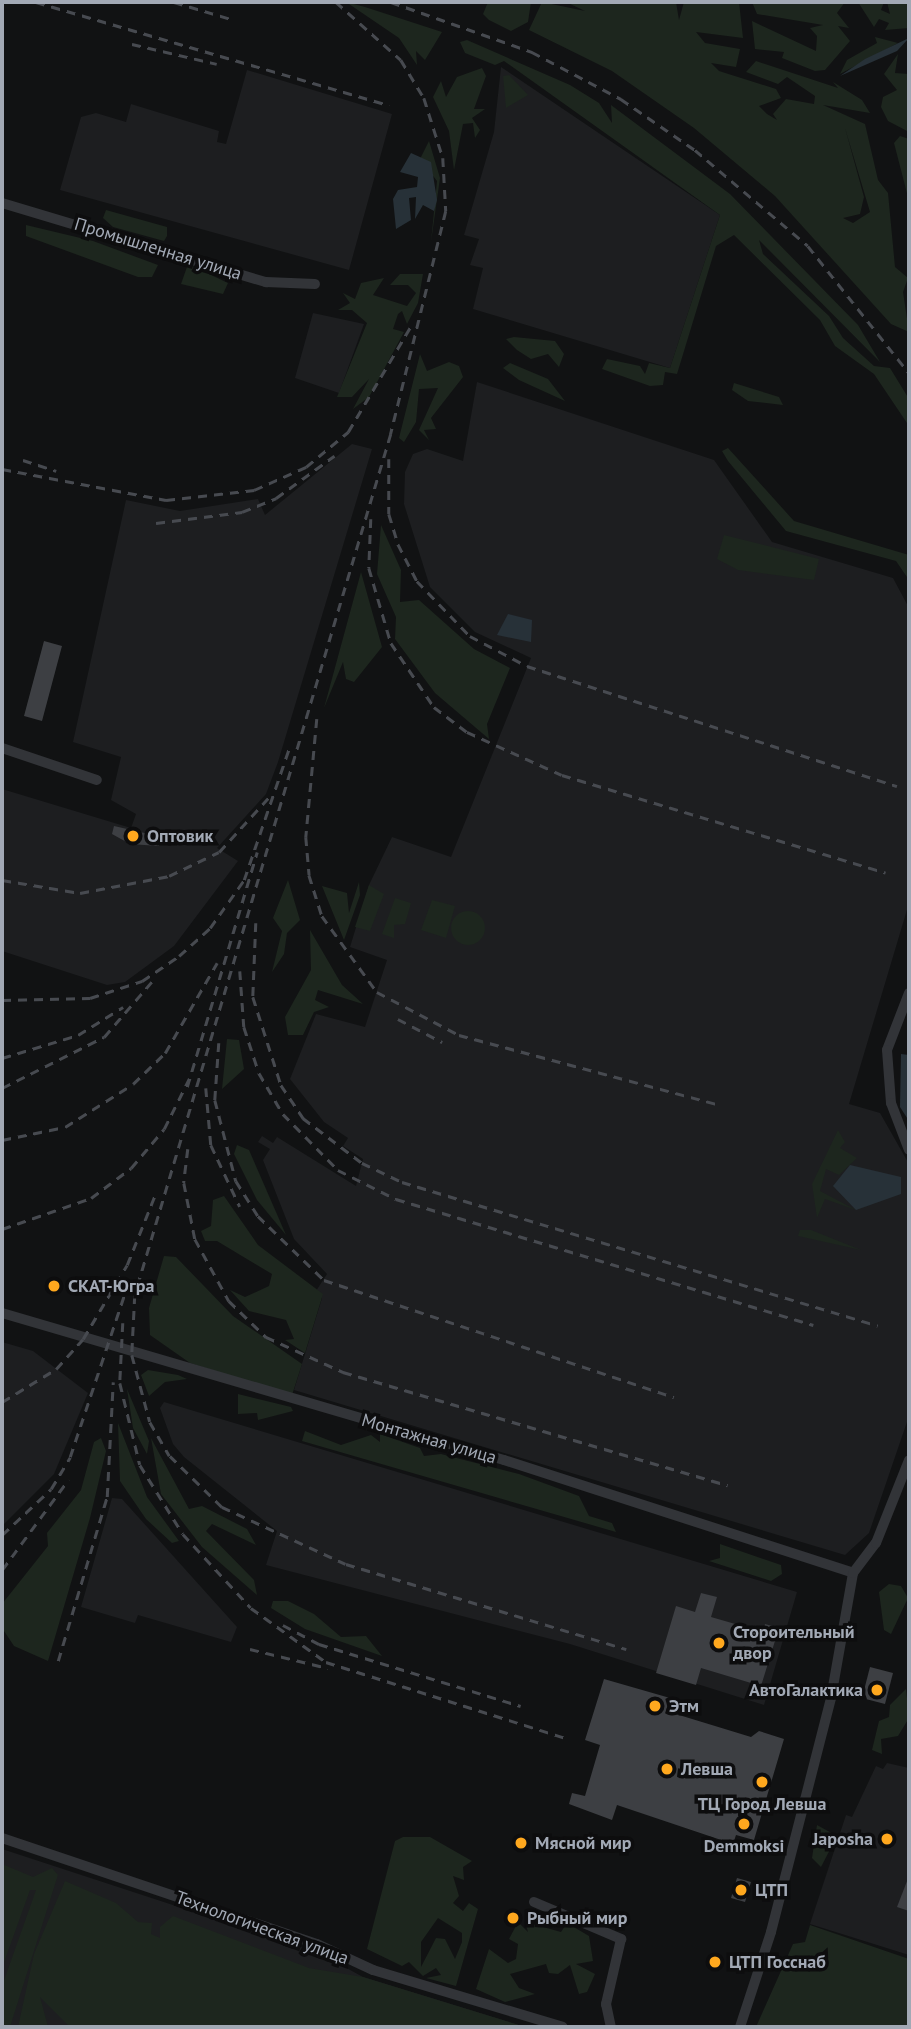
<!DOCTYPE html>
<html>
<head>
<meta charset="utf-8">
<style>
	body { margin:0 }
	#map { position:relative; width:911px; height:2029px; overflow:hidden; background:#111213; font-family:"PT Sans",sans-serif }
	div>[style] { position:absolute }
	.built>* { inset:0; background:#1d1e20 }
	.green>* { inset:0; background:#1d261e }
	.round { border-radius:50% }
	.water>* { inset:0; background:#273138 }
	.building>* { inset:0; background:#3d3f43 }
	.minor>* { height:10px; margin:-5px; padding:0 5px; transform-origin:5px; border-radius:5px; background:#323438 }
	.rail>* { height:2.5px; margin-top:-1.25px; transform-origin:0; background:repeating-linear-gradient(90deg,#474a50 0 9px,transparent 0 16px) }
	.dots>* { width:19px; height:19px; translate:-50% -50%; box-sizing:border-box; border:4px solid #0d0d0e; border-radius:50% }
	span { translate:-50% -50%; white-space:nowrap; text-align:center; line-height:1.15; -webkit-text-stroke:7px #0d0d0e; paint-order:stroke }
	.street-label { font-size:18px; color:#a2a9b5 }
	.poi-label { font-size:18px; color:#a2a9b5; font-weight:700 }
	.left { translate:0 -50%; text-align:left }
	.right { translate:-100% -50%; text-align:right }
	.frame { position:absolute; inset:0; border:4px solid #a2a9b5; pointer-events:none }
</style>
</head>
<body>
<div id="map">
	<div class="built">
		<i style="clip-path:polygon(501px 67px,720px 215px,670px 368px,473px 309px,483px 268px,470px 265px,479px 239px,464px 235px,494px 132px)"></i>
		<i style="clip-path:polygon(247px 70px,392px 114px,349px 270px,60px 190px,81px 117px,96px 113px,126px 122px,131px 104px,219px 131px,217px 142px,226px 144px)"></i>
		<i style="clip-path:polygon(313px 313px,364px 324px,339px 393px,295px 378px)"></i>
		<i style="clip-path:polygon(477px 382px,714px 460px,772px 542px,893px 578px,909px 608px,909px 903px,849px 1104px,880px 1113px,909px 1164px,909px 1416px,869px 1533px,845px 1555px,294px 1390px,322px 1298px,316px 1291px,327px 1274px,294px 1239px,263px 1160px,270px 1149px,258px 1142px,262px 1136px,273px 1143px,277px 1137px,356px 1186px,363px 1159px,343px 1146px,348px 1138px,324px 1122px,290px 1079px,316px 1014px,365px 1027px,387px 960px,350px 947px,369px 885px,392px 837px,451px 857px,531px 658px,475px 632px,430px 587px,404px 504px,405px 472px,413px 454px,427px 449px,463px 461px)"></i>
		<i style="clip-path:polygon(352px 444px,372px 449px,278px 762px,266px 794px,217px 848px,238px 861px,174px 946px,125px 982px,107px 985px,2px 951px,2px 789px,131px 828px,136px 814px,111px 800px,121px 757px,73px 742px,126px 500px,180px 511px,258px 499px,265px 515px)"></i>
		<i style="clip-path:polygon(2px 1342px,33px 1351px,88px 1393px,54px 1474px,2px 1526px)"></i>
		<i style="clip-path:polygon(164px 1402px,797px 1592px,764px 1705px,570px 1644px,266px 1565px,277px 1531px,184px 1457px,173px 1444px,160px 1408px)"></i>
		<i style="clip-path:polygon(112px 1498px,122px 1499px,237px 1627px,231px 1642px,138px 1615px,135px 1623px,81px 1607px)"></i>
		<i style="clip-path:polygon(887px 1763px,909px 1768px,909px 1955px,810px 1924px,846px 1815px,852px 1817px,876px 1766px,883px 1769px)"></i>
		<i style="clip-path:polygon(2px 1849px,319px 1953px,363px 1977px,525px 2027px,2px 2027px)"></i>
	</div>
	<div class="green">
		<i style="clip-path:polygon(346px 2px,365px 7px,442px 32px,425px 60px,416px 51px,417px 65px,399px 38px)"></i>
		<i style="clip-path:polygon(488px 2px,531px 2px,528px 22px,511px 31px,489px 20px,483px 14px)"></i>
		<i style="clip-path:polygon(evenodd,542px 2px,585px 11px,566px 2px,676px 2px,679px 20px,684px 2px,739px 2px,743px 38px,696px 32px,705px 43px,740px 49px,736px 67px,711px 63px,719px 71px,776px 89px,781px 98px,759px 106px,767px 114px,777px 120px,773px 114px,786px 99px,814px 104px,815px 96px,787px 77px,778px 84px,746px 72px,756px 61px,838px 88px,833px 82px,862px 100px,870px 113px,823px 105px,865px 124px,878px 180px,888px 193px,895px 267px,908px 278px,903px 292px,909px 332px,891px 324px,775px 196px,694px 128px,612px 71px,529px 30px,542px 2px,845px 128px,870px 212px,853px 223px,843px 218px,860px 214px,864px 197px,845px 128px)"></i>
		<i style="clip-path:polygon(752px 2px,845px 2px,837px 13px,849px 28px,838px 26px,850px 41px,825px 70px,815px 71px,782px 58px,784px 52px,755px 49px,752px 21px,816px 51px,817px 36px,810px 28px,823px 25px,757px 14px)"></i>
		<i style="clip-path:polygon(858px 2px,884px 2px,881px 10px,890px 14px,887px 2px,909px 2px,909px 28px,885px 30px,889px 23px,879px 19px,874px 27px)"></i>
		<i style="clip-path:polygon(875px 37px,898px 43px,840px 74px,847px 60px,877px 43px)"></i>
		<i style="clip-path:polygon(467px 40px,570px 85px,599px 103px,612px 123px,611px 105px,730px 194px,858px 325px,880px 362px,759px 240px,763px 254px,829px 316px,843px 338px,874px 366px,890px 368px,909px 399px,909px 426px,874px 374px,835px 346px,820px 320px,734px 235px,716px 246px,677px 374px,665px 372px,663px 385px,650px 386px,602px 369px,607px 359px,640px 366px,645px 374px,649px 363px,670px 368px,720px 215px,504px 61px,495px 65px,465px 53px,460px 42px)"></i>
		<i style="clip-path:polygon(898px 54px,895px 73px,909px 74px,909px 132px,888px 121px,881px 107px,883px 97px,897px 90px,884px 74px)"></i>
		<i style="clip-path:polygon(482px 68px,486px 76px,474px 109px,485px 109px,472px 118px,480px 130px,475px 138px,473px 123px,463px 124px,454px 170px,449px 131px,433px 97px,441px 81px,446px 97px,457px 77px)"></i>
		<i style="clip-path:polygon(509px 75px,528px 95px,506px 108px,503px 76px)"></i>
		<i style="clip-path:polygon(900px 136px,909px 139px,909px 201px,894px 143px)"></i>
		<i style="clip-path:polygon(429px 141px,440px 178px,431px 242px,437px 181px,420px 159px)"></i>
		<i style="clip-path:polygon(106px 210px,167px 227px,167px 236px,164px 241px,113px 227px,103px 218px)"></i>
		<i style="clip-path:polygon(26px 225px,93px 241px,158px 265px,152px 277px,138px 277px,26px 236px)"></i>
		<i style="clip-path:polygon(188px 264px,228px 283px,223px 294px,181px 284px)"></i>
		<i style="clip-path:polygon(400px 274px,423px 274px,418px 303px,407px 324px,402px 311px,398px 314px,393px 329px,404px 332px,369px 397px,353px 409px,369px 379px,352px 397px,337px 397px,367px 323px,352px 310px,338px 310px,350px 303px,343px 293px,355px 299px,361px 283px,384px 278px,373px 295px,407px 306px,416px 293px,408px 285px,390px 285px)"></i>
		<i style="clip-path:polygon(514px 337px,555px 341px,564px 354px,559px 367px,548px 354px,531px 359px,517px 350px,506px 339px)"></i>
		<i style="clip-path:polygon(420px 354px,427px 371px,449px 362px,459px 366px,463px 377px,431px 418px,436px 429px,424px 430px,429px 440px,419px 430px,438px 388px,419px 389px,416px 422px,404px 442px,399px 438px)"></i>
		<i style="clip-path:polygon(510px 363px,548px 379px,565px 401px,519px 380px,503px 368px)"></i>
		<i style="clip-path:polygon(734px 383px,779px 397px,783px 405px,748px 401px,732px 390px)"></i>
		<i style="clip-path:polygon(728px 448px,794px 521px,909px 555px,909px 580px,896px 561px,786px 531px,728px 461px,722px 451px)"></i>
		<i style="clip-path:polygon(381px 525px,401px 570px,400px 602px,419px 600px,474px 649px,510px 668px,487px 724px,489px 739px,435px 693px,395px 639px,396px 617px,377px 574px)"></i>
		<i style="clip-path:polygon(724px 535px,819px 559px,814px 580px,738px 570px,717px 559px)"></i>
		<i style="clip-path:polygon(361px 572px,382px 647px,354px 682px,346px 679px,343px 662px,324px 708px)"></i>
		<i style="clip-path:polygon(288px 880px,300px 920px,287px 933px,284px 954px,272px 972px,282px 931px,273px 918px)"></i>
		<i style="clip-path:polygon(359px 882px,360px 895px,344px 940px,322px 886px,347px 893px,349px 913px)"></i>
		<i style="clip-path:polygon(369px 885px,384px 894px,370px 931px,355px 927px)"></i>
		<i style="clip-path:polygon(395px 898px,411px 903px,405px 924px,394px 925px,394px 938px,382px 934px)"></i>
		<i style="clip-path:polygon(432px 900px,455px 906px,446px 938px,421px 930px)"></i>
		<i class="round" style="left:451px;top:911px;width:34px;height:34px"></i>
		<i style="clip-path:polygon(310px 930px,342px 985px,363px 1004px,318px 990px,315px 1000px,329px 1007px,314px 1012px,303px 1035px,288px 1035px,285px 1017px,311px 970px)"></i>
		<i style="clip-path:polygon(227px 1039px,239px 1040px,244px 1069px,222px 1089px)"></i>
		<i style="clip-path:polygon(838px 1130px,845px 1142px,840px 1148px,857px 1158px,839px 1175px,826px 1169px,820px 1191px,856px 1210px,825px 1199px,817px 1218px,812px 1184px)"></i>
		<i style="clip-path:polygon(237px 1145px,249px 1150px,286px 1235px,257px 1200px,234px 1154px)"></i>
		<i style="clip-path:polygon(224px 1196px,258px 1245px,323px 1294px,305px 1353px,285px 1340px,294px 1339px,286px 1320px,249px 1311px,230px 1290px,245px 1297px,269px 1286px,272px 1274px,217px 1241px,205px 1241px,201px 1231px,211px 1226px,213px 1200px)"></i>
		<i style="clip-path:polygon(800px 1230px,811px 1230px,861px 1250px,798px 1236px)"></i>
		<i style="clip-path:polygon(164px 1256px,176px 1257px,233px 1316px,302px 1364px,292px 1395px,190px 1363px,150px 1335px,149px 1308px)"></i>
		<i style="clip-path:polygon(148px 1370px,178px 1375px,187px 1379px,165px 1382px,149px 1396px,141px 1375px)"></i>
		<i style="clip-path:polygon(127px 1389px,149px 1441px,147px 1454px,133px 1428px)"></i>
		<i style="clip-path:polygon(238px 1394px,291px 1407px,293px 1411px,258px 1420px,257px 1413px,238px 1414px)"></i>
		<i style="clip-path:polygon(118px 1423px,147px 1497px,179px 1541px,172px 1543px,146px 1519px,120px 1481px)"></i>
		<i style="clip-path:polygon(305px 1431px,341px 1445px,371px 1435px,380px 1442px,380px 1434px,420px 1448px,424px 1456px,441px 1454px,519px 1474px,579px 1496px,589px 1516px,612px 1523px,616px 1532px,302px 1441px)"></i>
		<i style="clip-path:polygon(101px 1438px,106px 1451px,90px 1518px,48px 1661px,14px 1646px,2px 1628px,2px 1604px,48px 1546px,47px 1533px,81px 1490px,94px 1442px)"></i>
		<i style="clip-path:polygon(151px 1438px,189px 1509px,202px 1506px,247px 1529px,256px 1545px,212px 1524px,206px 1531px,254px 1580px,257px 1595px,202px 1547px,161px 1494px)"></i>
		<i style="clip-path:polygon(720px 1544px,781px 1565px,782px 1574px,771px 1581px,709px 1561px,720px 1558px)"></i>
		<i style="clip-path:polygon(889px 1584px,901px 1586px,908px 1598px,891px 1634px,884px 1630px,879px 1592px)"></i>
		<i style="clip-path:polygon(273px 1601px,288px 1601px,314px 1614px,341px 1637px,366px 1636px,382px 1656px,305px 1629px,271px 1608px)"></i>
		<i style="clip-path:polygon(906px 1689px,909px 1718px,898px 1736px,881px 1739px,882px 1754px,872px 1750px,879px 1721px,889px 1717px,890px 1705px)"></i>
		<i style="clip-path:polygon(817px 1825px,837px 1836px,821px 1867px,812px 1858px)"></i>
		<i style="clip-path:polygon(evenodd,403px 1837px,430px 1837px,472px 1861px,463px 1867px,464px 1880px,453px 1876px,459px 1896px,453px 1903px,463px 1911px,469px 1903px,478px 1909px,456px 1986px,426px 1978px,441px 1975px,436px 1968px,423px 1976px,409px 1962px,402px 1966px,367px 1949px,395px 1841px,403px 1837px,438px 1918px,462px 1933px,462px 1942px,455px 1959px,445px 1939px,436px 1938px,421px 1967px,421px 1942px,438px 1918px)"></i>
		<i style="clip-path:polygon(2px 1864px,33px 1877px,52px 1868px,58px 1875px,10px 2027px,2px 2027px,2px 1986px,36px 1890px,30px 1890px,2px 1968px)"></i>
		<i style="clip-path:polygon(65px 1881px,116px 1903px,138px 1922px,152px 1923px,151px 1934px,160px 1938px,160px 1927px,173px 1916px,309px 1968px,363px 1977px,525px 2027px,70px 2027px,40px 1997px,48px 2027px,18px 2027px,34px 1954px)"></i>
		<i style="clip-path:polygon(518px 1922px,528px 1932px,525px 1922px,561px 1932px,567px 1923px,589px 1936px,593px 1961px,576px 1964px,595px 1974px,587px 1992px,579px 1994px,570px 1965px,558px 1974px,549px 1973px,546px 1964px,510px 1974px,519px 1988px,535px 1994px,505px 2002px,476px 1989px,489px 1949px,508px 1963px,516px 1959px,518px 1944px,509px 1939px)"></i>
		<i style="clip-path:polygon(810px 1925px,909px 1959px,909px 2027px,756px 2027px,793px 1944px,805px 1942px)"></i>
	</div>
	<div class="water">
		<i style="clip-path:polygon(909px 38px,897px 51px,840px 76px,865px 59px)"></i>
		<i style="clip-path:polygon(411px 153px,431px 162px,437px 200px,434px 211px,423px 205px,415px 219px,416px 197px,409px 198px,411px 220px,396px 229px,393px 199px,398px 190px,417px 187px,418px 177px,400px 172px)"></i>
		<i style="clip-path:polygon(508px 614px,532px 620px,531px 642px,497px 635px)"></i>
		<i style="clip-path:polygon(901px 1054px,909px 1055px,909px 1121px,900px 1107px)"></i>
		<i style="clip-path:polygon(850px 1165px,901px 1177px,901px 1194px,856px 1210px,833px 1186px)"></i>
	</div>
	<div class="building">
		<i style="clip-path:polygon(44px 641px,62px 646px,42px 721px,24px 716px)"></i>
		<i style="clip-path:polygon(114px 826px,162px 837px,159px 846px,130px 844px,112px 834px)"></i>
		<i style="clip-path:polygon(701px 1593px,717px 1597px,711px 1617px,763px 1632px,765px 1624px,779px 1628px,761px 1686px,701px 1668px,696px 1685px,656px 1673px,676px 1606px,695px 1612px)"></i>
		<i style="clip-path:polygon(870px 1667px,893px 1673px,885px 1704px,862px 1698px)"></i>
		<i style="clip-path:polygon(604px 1679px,670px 1698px,666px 1711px,751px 1737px,759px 1731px,784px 1739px,754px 1840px,736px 1835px,733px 1844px,617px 1805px,612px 1820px,569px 1804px,572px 1793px,585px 1796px,600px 1745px,585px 1740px)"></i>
		<i style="clip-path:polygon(909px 1876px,909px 1911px,897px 1907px)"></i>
		<i style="clip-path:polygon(737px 1878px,751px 1882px,745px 1902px,731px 1898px)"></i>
	</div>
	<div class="minor">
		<i style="left:2px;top:203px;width:276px;rotate:16.7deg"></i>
		<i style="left:266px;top:282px;width:49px;rotate:2.3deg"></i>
		<i style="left:2px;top:748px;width:100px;rotate:18.6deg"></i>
		<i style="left:909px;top:993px;width:61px;rotate:111.1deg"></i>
		<i style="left:887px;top:1050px;width:53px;rotate:85.7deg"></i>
		<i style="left:891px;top:1103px;width:50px;rotate:69deg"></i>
		<i style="left:2px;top:1313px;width:523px;rotate:16.32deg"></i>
		<i style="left:504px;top:1460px;width:367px;rotate:17.9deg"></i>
		<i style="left:2px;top:1838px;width:332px;rotate:18.6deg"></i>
		<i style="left:317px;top:1944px;width:62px;rotate:24.9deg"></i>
		<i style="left:373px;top:1970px;width:198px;rotate:16.7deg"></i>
		<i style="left:534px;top:1902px;width:95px;rotate:23deg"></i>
		<i style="left:621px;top:1939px;width:67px;rotate:103deg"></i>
		<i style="left:606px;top:2004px;width:24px;rotate:78deg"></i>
		<i style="left:740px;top:2027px;width:100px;rotate:-71.9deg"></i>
		<i style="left:771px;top:1932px;width:242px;rotate:-75.6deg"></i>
		<i style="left:831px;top:1698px;width:127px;rotate:-80deg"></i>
		<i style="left:853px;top:1573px;width:38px;rotate:-53deg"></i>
		<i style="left:876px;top:1543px;width:89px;rotate:-68.3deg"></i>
	</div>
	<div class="rail">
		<i style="left:36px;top:2px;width:368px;rotate:16.3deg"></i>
		<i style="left:174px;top:2px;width:59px;rotate:16.6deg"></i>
		<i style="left:336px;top:2px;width:87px;rotate:41.7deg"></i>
		<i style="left:401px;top:60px;width:44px;rotate:58.8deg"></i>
		<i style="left:424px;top:98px;width:63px;rotate:72.4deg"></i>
		<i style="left:443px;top:158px;width:53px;rotate:86.8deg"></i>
		<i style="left:446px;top:211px;width:230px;rotate:103.9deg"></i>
		<i style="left:391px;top:434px;width:898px;rotate:106.56deg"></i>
		<i style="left:135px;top:1295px;width:60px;rotate:92.9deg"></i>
		<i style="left:132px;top:1355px;width:69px;rotate:75deg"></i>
		<i style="left:150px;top:1422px;width:39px;rotate:60deg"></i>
		<i style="left:170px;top:1456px;width:73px;rotate:44.4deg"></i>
		<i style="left:222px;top:1507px;width:136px;rotate:24.7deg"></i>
		<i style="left:346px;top:1564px;width:293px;rotate:16.9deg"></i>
		<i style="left:391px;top:2px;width:150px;rotate:19.5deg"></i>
		<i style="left:532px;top:52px;width:101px;rotate:27.8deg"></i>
		<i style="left:621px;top:99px;width:90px;rotate:34.6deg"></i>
		<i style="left:695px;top:150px;width:148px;rotate:40.3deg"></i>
		<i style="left:808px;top:246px;width:162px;rotate:51.5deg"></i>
		<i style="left:132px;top:44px;width:87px;rotate:13.2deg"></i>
		<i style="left:389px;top:459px;width:55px;rotate:90deg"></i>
		<i style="left:389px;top:514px;width:31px;rotate:73deg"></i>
		<i style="left:398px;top:544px;width:42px;rotate:62.8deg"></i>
		<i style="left:417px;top:581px;width:76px;rotate:46.1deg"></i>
		<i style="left:470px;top:636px;width:64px;rotate:27.8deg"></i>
		<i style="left:527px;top:666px;width:389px;rotate:18deg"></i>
		<i style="left:23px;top:460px;width:35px;rotate:18deg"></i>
		<i style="left:2px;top:469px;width:167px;rotate:10.7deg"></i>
		<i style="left:166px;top:500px;width:89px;rotate:-6.5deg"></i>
		<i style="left:254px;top:490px;width:57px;rotate:-23.9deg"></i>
		<i style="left:306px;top:467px;width:55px;rotate:-39.8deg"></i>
		<i style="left:348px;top:432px;width:126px;rotate:-59.3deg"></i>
		<i style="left:371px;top:519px;width:49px;rotate:92.3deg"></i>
		<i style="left:369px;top:568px;width:78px;rotate:73.7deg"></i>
		<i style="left:391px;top:643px;width:77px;rotate:56.1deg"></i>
		<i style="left:434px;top:707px;width:41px;rotate:37.1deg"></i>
		<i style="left:467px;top:732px;width:104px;rotate:24.4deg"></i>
		<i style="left:562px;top:775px;width:338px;rotate:16.8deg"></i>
		<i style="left:156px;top:523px;width:87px;rotate:-7.3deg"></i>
		<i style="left:242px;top:512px;width:37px;rotate:-22deg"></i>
		<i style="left:276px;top:498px;width:72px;rotate:-35.9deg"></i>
		<i style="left:317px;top:719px;width:119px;rotate:95.3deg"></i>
		<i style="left:306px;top:837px;width:38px;rotate:85deg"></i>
		<i style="left:309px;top:875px;width:43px;rotate:72.4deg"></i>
		<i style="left:322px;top:916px;width:94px;rotate:54.1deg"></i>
		<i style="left:377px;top:992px;width:93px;rotate:27.7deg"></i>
		<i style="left:459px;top:1035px;width:270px;rotate:15deg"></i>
		<i style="left:2px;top:880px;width:79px;rotate:9.5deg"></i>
		<i style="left:80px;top:893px;width:91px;rotate:-10.8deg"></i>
		<i style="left:169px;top:876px;width:55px;rotate:-25.6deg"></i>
		<i style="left:219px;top:852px;width:74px;rotate:-47.7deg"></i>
		<i style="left:256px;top:923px;width:74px;rotate:92.3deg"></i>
		<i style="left:253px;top:997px;width:92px;rotate:72.3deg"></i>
		<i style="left:281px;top:1085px;width:40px;rotate:56deg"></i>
		<i style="left:303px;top:1118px;width:74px;rotate:37.3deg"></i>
		<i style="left:362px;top:1163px;width:44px;rotate:25.4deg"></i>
		<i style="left:402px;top:1182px;width:497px;rotate:16.8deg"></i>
		<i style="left:240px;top:971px;width:56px;rotate:85.9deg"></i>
		<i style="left:244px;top:1027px;width:48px;rotate:71.9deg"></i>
		<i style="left:259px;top:1073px;width:48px;rotate:59.7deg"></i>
		<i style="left:283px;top:1114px;width:78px;rotate:45.5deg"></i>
		<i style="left:338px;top:1170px;width:65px;rotate:26.6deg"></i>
		<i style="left:396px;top:1199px;width:436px;rotate:16.8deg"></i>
		<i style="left:2px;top:1000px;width:88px;rotate:-1.3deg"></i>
		<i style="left:90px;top:998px;width:55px;rotate:-18.1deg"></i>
		<i style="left:142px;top:981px;width:45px;rotate:-34deg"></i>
		<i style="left:179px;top:956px;width:42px;rotate:-42.1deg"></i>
		<i style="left:210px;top:928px;width:59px;rotate:-54.7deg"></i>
		<i style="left:244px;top:880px;width:142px;rotate:-71.1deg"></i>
		<i style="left:398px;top:1019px;width:50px;rotate:27.6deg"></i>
		<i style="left:219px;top:1043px;width:57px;rotate:94deg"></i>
		<i style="left:215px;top:1100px;width:84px;rotate:75.5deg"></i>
		<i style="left:236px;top:1181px;width:41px;rotate:57.8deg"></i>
		<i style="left:258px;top:1216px;width:92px;rotate:44.1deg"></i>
		<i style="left:324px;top:1280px;width:369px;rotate:18.5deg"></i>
		<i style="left:2px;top:1058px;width:79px;rotate:-16.8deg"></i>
		<i style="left:78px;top:1035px;width:53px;rotate:-31.9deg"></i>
		<i style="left:187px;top:1087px;width:245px;rotate:-73.4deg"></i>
		<i style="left:2px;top:1088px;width:114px;rotate:-26.6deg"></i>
		<i style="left:104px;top:1037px;width:78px;rotate:-49.2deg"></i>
		<i style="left:206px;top:1088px;width:57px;rotate:85deg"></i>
		<i style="left:211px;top:1145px;width:68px;rotate:64.9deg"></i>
		<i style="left:2px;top:1140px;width:64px;rotate:-11.7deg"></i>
		<i style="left:65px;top:1127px;width:80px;rotate:-32.3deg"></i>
		<i style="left:133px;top:1084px;width:45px;rotate:-44.1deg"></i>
		<i style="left:165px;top:1053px;width:104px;rotate:-60deg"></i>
		<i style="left:188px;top:1149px;width:34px;rotate:97deg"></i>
		<i style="left:184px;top:1183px;width:57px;rotate:78.9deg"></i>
		<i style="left:195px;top:1239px;width:71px;rotate:61.3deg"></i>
		<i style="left:229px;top:1301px;width:52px;rotate:44.2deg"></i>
		<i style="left:266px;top:1337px;width:85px;rotate:24.4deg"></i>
		<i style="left:343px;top:1372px;width:401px;rotate:16.4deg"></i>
		<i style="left:2px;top:1229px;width:94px;rotate:-19.2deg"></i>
		<i style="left:91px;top:1198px;width:50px;rotate:-36.9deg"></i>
		<i style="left:131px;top:1168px;width:51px;rotate:-49.8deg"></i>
		<i style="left:164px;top:1129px;width:56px;rotate:-63.4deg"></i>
		<i style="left:123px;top:1323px;width:60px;rotate:92.9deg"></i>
		<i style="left:120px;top:1383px;width:84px;rotate:76.3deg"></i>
		<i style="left:140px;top:1465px;width:81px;rotate:58.1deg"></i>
		<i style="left:183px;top:1534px;width:100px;rotate:47.4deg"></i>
		<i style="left:251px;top:1608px;width:92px;rotate:35.8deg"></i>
		<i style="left:326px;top:1662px;width:255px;rotate:17.6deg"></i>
		<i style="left:2px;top:1402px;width:63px;rotate:-31.4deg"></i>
		<i style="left:56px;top:1369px;width:40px;rotate:-48deg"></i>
		<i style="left:83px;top:1339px;width:86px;rotate:-59.3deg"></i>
		<i style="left:127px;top:1265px;width:75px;rotate:-68.2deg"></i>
		<i style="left:2px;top:1535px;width:67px;rotate:-43.2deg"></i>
		<i style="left:51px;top:1489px;width:37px;rotate:-59deg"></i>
		<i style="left:70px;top:1457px;width:186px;rotate:-71.5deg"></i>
		<i style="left:2px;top:1570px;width:112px;rotate:-53.7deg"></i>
		<i style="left:283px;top:1625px;width:41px;rotate:27.8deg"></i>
		<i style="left:319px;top:1644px;width:211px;rotate:17.1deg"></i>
		<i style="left:250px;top:1649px;width:80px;rotate:13.7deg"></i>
		<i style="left:58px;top:1661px;width:171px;rotate:-73.4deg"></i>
		<i style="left:107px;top:1497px;width:115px;rotate:-87deg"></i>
	</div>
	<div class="dots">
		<i style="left:133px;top:836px;background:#ffa81e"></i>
		<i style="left:54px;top:1286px;background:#ffa81e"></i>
		<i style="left:719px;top:1643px;background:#ffa81e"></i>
		<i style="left:877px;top:1690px;background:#ffa81e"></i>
		<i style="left:655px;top:1706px;background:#ffa81e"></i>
		<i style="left:667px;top:1769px;background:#ffa81e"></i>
		<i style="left:762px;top:1782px;background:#ffa81e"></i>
		<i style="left:744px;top:1824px;background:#ffa81e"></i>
		<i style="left:887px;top:1839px;background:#ffa81e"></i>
		<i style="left:521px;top:1843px;background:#ffa81e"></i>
		<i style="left:741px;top:1890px;background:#ffa81e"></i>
		<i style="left:513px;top:1918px;background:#ffa81e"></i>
		<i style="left:715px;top:1962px;background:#ffa81e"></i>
	</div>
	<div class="street-label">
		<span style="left:158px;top:249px;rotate:17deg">Промышленная улица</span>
		<span style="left:429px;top:1439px;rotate:16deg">Монтажная улица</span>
		<span style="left:262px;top:1928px;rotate:20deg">Технологическая улица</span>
	</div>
	<div class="poi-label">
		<span class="left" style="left:147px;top:836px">Оптовик</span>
		<span class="left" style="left:68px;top:1286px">СКАТ-Югра</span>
		<span class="left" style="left:733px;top:1643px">Стороительный<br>двор</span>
		<span class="right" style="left:863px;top:1690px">АвтоГалактика</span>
		<span class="left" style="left:669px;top:1706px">Этм</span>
		<span class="left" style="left:681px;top:1769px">Левша</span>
		<span style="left:762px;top:1804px">ТЦ Город Левша</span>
		<span class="right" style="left:873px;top:1839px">Japosha</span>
		<span class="left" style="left:535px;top:1843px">Мясной мир</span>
		<span style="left:744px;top:1846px">Demmoksi</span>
		<span class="left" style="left:755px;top:1890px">ЦТП</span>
		<span class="left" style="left:527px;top:1918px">Рыбный мир</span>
		<span class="left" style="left:729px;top:1962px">ЦТП Госснаб</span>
	</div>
	<div class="frame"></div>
</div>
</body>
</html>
